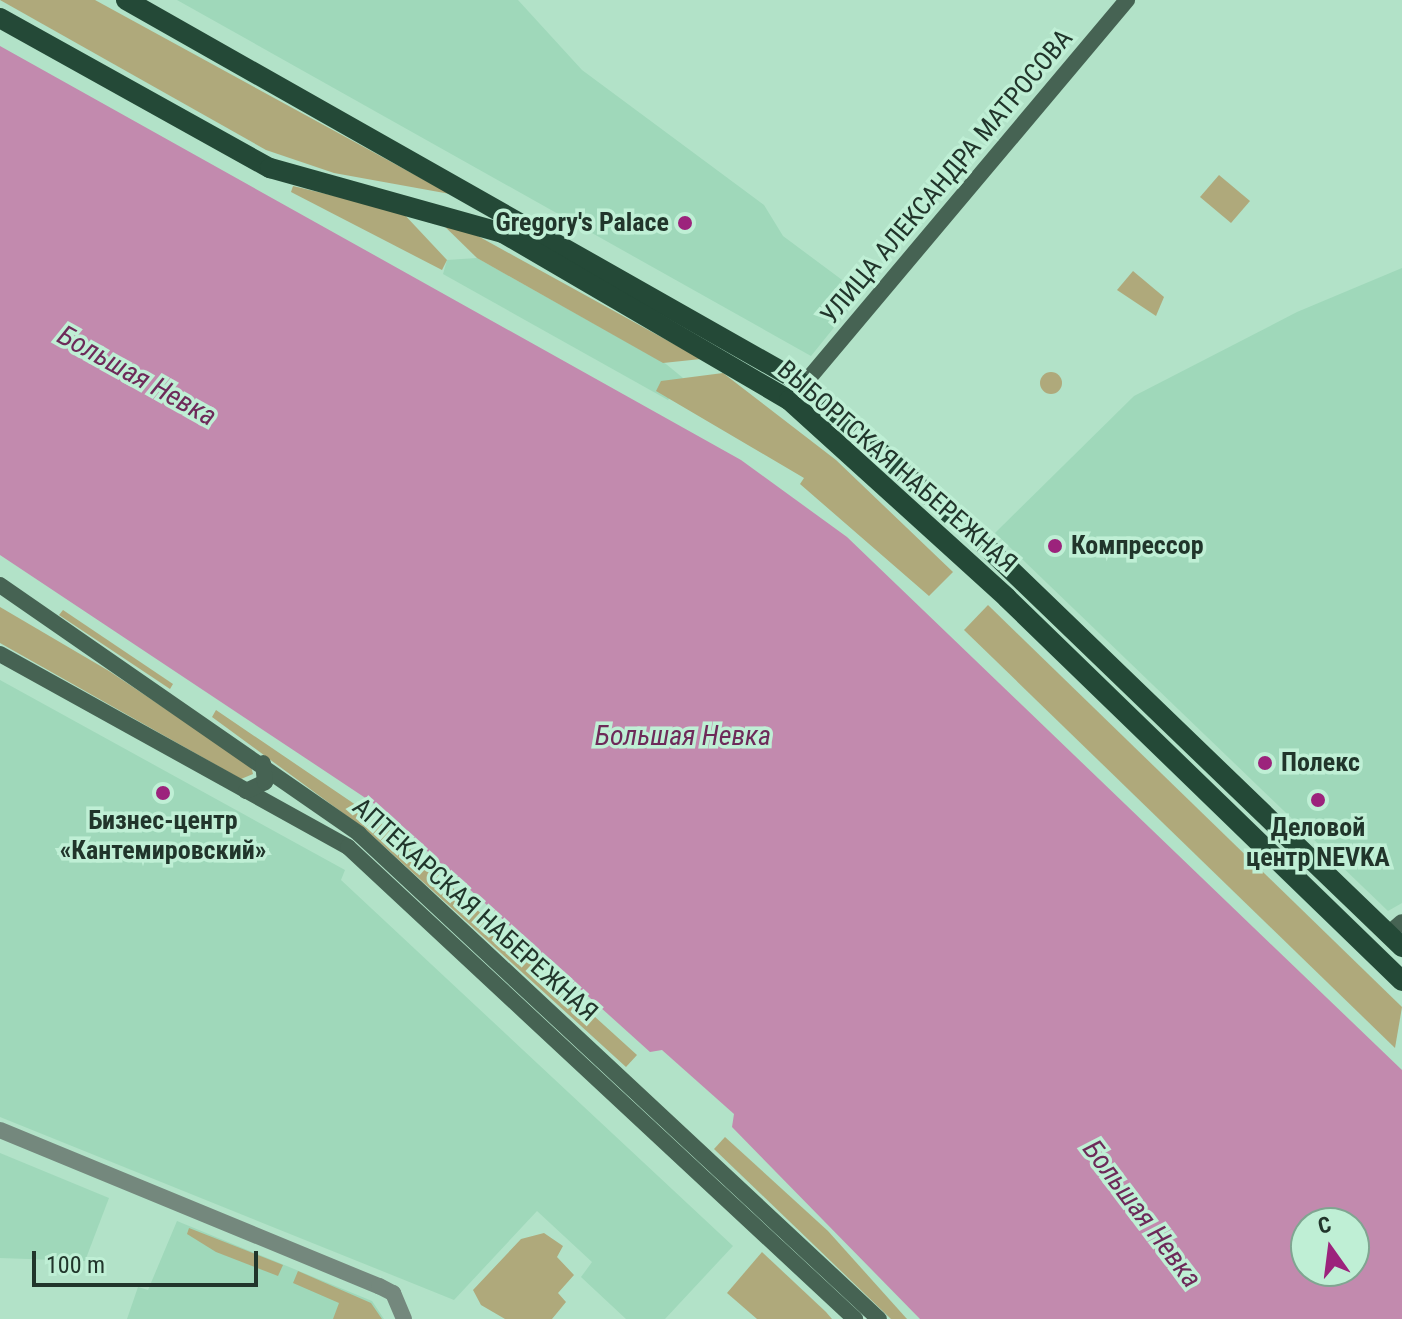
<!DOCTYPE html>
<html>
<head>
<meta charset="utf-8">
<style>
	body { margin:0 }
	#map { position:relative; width:1402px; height:1319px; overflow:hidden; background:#b2e2c8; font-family:"Roboto Condensed",sans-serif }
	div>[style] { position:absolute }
	.built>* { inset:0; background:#9fd8ba }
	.green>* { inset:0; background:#afa97b }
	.round { border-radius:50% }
	.water>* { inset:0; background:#c28aae }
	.street>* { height:16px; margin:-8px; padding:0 8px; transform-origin:8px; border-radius:8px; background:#74887d }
	.secondary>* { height:16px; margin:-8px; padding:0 8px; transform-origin:8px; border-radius:8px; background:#466353 }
	.primary>* { height:20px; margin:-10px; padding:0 10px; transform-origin:10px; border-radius:10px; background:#244937 }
	.dots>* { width:22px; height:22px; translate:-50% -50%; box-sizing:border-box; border:4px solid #bfefd5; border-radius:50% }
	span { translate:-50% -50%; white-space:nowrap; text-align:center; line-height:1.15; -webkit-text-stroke:7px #bfefd5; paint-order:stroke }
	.street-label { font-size:26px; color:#21352b }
	.poi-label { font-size:26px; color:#21352b; font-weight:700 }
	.right { translate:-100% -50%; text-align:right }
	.left { translate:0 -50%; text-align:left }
	.water-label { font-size:28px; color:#6d2a59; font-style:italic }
	.north { position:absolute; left:1290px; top:1207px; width:80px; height:80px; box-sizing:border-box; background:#bfefd5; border:2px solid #80a591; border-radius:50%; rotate:346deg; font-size:22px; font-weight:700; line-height:32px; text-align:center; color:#21352b }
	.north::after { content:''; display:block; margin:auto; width:28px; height:36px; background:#9c237c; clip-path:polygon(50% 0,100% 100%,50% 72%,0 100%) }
	.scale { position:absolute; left:32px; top:1251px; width:226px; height:36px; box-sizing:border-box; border:4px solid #21352b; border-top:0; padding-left:10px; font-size:24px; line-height:28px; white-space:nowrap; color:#21352b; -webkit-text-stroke:6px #bfefd5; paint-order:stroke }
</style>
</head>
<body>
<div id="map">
	<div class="built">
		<i style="clip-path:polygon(177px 0,518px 0,582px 70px,764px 205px,783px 236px,861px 294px,811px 356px)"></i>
		<i style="clip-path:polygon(477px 258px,666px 364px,683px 378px,668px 400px,443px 274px,447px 260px)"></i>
		<i style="clip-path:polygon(1402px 268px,1402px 903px,1388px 911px,995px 533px,1134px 396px,1297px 312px)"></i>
		<i style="clip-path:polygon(0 680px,345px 870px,341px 880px,733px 1246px,665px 1319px,626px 1319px,581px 1277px,592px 1262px,537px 1211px,454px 1300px,0 1117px)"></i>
		<i style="clip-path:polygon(0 1153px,109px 1198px,85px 1261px,0 1258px)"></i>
		<i style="clip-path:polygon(177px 1221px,372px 1301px,384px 1319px,127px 1319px,138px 1287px,148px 1290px)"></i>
	</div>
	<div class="green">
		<i style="clip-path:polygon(0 0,95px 0,450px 194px,334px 173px,266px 150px)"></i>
		<i style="clip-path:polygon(1219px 175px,1250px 201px,1231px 223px,1200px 197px)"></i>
		<i style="clip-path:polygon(293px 186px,402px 212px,447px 260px,442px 270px,291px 192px)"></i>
		<i style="clip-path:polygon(435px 217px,458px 225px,701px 359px,663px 363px,477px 258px)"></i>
		<i style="clip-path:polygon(1133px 271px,1164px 297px,1156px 316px,1117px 290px)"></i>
		<i class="round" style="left:1040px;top:372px;width:22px;height:22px"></i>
		<i style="clip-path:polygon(723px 373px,836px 460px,953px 572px,929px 596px,800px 484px,804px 478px,656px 391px,661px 381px)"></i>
		<i style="clip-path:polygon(988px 605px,1402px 1007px,1395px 1048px,964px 630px)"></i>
		<i style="clip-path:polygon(0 607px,109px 671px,251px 766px,253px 774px,241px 779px,0 643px)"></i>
		<i style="clip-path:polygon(63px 610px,173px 684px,170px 689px,59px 615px)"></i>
		<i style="clip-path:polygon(216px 710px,378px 820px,637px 1055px,626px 1067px,366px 830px,212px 717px)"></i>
		<i style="clip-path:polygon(725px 1137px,828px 1231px,907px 1319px,891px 1319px,714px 1149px)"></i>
		<i style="clip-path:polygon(189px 1228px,283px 1265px,278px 1276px,216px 1252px,187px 1234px)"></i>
		<i style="clip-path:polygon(544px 1233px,563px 1246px,557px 1257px,574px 1275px,558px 1293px,566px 1302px,552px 1319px,505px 1319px,481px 1305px,473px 1290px,521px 1239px)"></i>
		<i style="clip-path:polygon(762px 1252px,826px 1312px,832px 1319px,757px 1319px,727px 1293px)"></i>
		<i style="clip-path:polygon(298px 1271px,371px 1303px,382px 1319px,333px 1319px,339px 1303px,293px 1283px)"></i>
	</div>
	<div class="water">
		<i style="clip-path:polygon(evenodd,0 46px,741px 460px,847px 537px,1402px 1070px,1402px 1319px,920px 1319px,732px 1127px,734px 1114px,662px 1050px,650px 1052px,376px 805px,0 555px,0 46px,1306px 1223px,1354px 1223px,1354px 1271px,1306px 1271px,1306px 1223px)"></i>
	</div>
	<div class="street">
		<i style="left:0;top:1130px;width:410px;rotate:22.4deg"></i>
		<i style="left:379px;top:1286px;width:16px;rotate:27deg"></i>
		<i style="left:393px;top:1293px;width:28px;rotate:67deg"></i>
	</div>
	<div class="secondary">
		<i style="left:804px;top:384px;width:502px;rotate:-49.93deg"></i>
		<i style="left:0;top:585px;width:437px;rotate:34.7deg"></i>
		<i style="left:359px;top:834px;width:711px;rotate:43.01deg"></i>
		<i style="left:0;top:654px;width:398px;rotate:29deg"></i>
		<i style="left:348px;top:847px;width:693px;rotate:42.95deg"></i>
		<i style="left:246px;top:791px;width:21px;rotate:-25deg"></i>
		<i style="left:265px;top:782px;width:19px;rotate:-96deg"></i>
		<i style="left:1388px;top:934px;width:18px;rotate:-41deg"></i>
	</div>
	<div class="primary">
		<i style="left:126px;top:0;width:779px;rotate:29.53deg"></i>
		<i style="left:804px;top:384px;width:244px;rotate:41.7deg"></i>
		<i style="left:986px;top:546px;width:578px;rotate:43.95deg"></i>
		<i style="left:0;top:18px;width:309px;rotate:29.1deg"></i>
		<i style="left:270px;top:168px;width:242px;rotate:15.6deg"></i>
		<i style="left:503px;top:233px;width:331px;rotate:30.3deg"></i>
		<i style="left:789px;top:400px;width:294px;rotate:42.2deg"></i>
		<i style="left:1007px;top:598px;width:550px;rotate:44.12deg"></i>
	</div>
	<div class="dots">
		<i style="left:685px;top:223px;background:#9c237c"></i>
		<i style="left:1055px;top:546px;background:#9c237c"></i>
		<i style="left:1265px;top:763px;background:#9c237c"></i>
		<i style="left:163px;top:793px;background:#9c237c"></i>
		<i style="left:1318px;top:800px;background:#9c237c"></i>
	</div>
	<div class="street-label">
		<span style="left:947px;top:177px;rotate:-50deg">УЛИЦА АЛЕКСАНДРА МАТРОСОВА</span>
		<span style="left:897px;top:467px;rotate:41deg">ВЫБОРГСКАЯ НАБЕРЕЖНАЯ</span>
		<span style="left:475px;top:910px;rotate:42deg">АПТЕКАРСКАЯ НАБЕРЕЖНАЯ</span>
	</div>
	<div class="poi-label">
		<span class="right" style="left:669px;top:223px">Gregory's Palace</span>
		<span class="left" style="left:1071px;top:546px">Компрессор</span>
		<span class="left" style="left:1281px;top:763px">Полекс</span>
		<span style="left:163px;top:836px">Бизнес-центр<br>«Кантемировский»</span>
		<span style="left:1318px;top:843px">Деловой<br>центр NEVKA</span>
	</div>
	<div class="water-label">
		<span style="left:137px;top:376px;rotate:29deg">Большая Невка</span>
		<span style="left:683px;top:736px">Большая Невка</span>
		<span style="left:1142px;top:1214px;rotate:53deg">Большая Невка</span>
	</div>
	<div class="north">С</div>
	<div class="scale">100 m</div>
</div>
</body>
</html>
